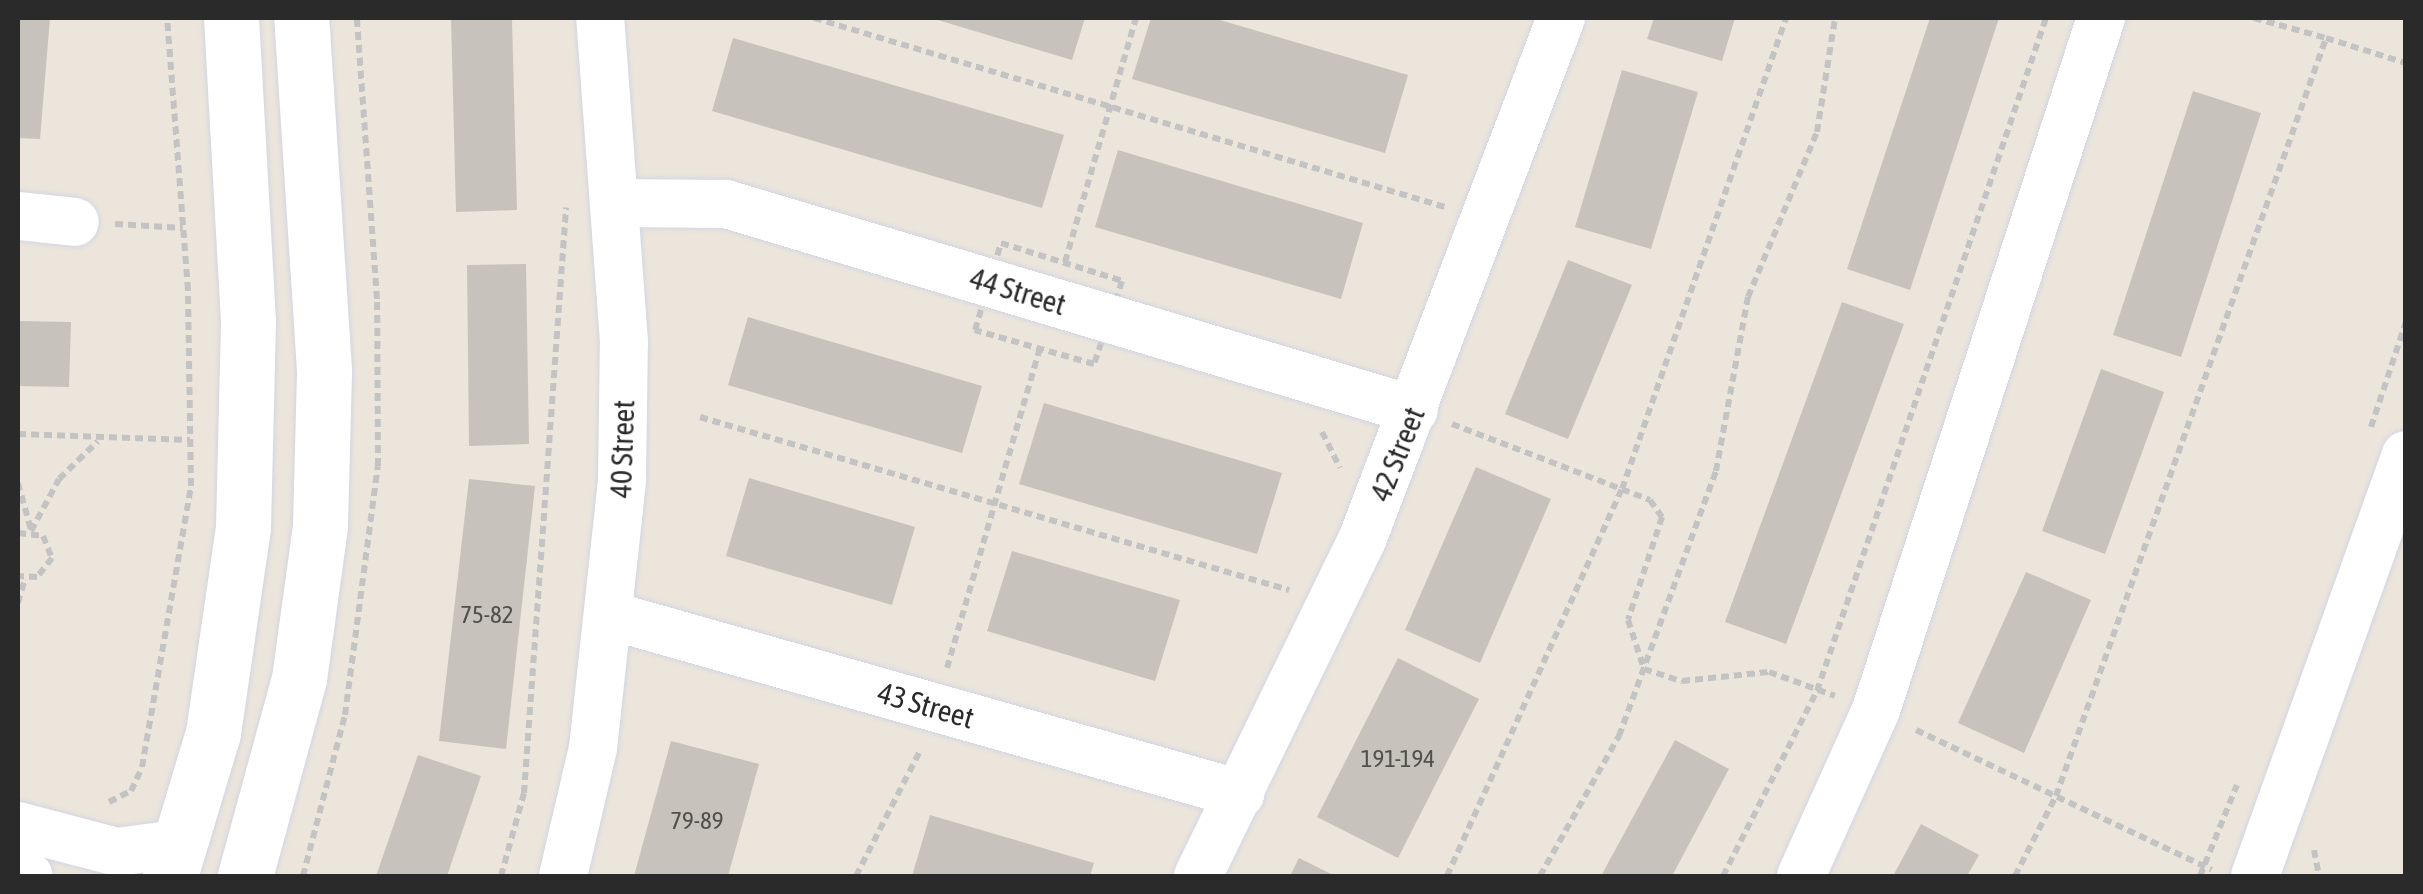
<!DOCTYPE html>
<html>
<head>
<meta charset="utf-8">
<style>
	body { margin:0 }
	#map { position:relative; width:2423px; height:894px; overflow:hidden; background:#ece5dc; font-family:"Asap Condensed",sans-serif }
	div>[style] { position:absolute }
	.building>* { inset:0; background:#c7c2bc }
	.path>* { height:6px; margin-top:-3px; transform-origin:0; background:repeating-linear-gradient(90deg,#c3c3c3 0 8px,transparent 0 13px) }
	.roads { filter:drop-shadow(0 0 2px #d2d5e2) drop-shadow(0 0 2px #d2d5e2) }
	.minor>* { height:48px; margin:-24px; padding:0 24px; transform-origin:24px; border-radius:24px; background:#fff }
	.tertiary>* { height:55px; margin:-27.5px; padding:0 27.5px; transform-origin:27.5px; border-radius:27.5px; background:#fff }
	span { translate:-50% -50%; white-space:nowrap; text-align:center; line-height:1.15; -webkit-text-stroke:9px #fff; paint-order:stroke }
	.number-label { font-size:25px; color:#51504e }
	.number-label span { -webkit-text-stroke-width:0 }
	.street-label { font-size:30px; color:#2a2a2a }
	.frame { position:absolute; inset:0; border:20px solid #2a2a2a; pointer-events:none }
</style>
</head>
<body>
<div id="map">
	<div class="building">
		<i style="clip-path:polygon(18px 18px,50px 18px,40px 139px,18px 138px)"></i>
		<i style="clip-path:polygon(451px 18px,512px 18px,517px 210px,456px 212px)"></i>
		<i style="clip-path:polygon(931px 18px,1085px 18px,1072px 60px)"></i>
		<i style="clip-path:polygon(1151px 18px,1213px 18px,1408px 75px,1385px 153px,1132px 79px)"></i>
		<i style="clip-path:polygon(1654px 18px,1735px 18px,1722px 61px,1647px 39px)"></i>
		<i style="clip-path:polygon(1930px 18px,1999px 18px,1910px 290px,1847px 269px)"></i>
		<i style="clip-path:polygon(733px 38px,1064px 135px,1042px 208px,712px 111px)"></i>
		<i style="clip-path:polygon(1622px 70px,1698px 92px,1651px 249px,1575px 227px)"></i>
		<i style="clip-path:polygon(2193px 91px,2261px 113px,2181px 357px,2113px 335px)"></i>
		<i style="clip-path:polygon(1118px 150px,1363px 223px,1341px 299px,1095px 227px)"></i>
		<i style="clip-path:polygon(1568px 260px,1632px 285px,1568px 439px,1505px 414px)"></i>
		<i style="clip-path:polygon(526px 264px,529px 444px,469px 446px,467px 265px)"></i>
		<i style="clip-path:polygon(1842px 302px,1904px 324px,1786px 644px,1725px 622px)"></i>
		<i style="clip-path:polygon(748px 317px,982px 386px,962px 453px,728px 385px)"></i>
		<i style="clip-path:polygon(18px 321px,71px 322px,69px 387px,18px 386px)"></i>
		<i style="clip-path:polygon(2101px 369px,2164px 392px,2105px 554px,2042px 531px)"></i>
		<i style="clip-path:polygon(1044px 403px,1282px 473px,1257px 554px,1019px 484px)"></i>
		<i style="clip-path:polygon(1476px 467px,1551px 499px,1480px 663px,1405px 630px)"></i>
		<i style="clip-path:polygon(749px 478px,915px 527px,892px 605px,726px 556px)"></i>
		<i style="clip-path:polygon(469px 479px,535px 486px,506px 749px,439px 741px)"></i>
		<i style="clip-path:polygon(1012px 551px,1180px 600px,1155px 681px,987px 631px)"></i>
		<i style="clip-path:polygon(2026px 572px,2091px 600px,2024px 753px,1958px 723px)"></i>
		<i style="clip-path:polygon(1398px 658px,1479px 699px,1398px 858px,1317px 817px)"></i>
		<i style="clip-path:polygon(1675px 740px,1729px 769px,1672px 876px,1601px 876px)"></i>
		<i style="clip-path:polygon(671px 741px,759px 764px,728px 876px,634px 876px)"></i>
		<i style="clip-path:polygon(418px 755px,481px 776px,447px 876px,376px 876px)"></i>
		<i style="clip-path:polygon(930px 815px,1094px 863px,1090px 876px,912px 876px)"></i>
		<i style="clip-path:polygon(1921px 824px,1979px 855px,1967px 876px,1893px 876px)"></i>
		<i style="clip-path:polygon(1299px 858px,1335px 876px,1290px 876px)"></i>
	</div>
	<div class="path">
		<i style="left:814px;top:18px;width:659px;rotate:16.67deg"></i>
		<i style="left:2254px;top:18px;width:75px;rotate:15.5deg"></i>
		<i style="left:115px;top:224px;width:68px;rotate:3.4deg"></i>
		<i style="left:1001px;top:243px;width:127px;rotate:17.4deg"></i>
		<i style="left:1122px;top:281px;width:88px;rotate:108.6deg"></i>
		<i style="left:1094px;top:364px;width:124px;rotate:-164.1deg"></i>
		<i style="left:975px;top:330px;width:91px;rotate:-73.4deg"></i>
		<i style="left:1065px;top:262px;width:254px;rotate:-73.8deg"></i>
		<i style="left:700px;top:417px;width:614px;rotate:16.37deg"></i>
		<i style="left:1452px;top:424px;width:212px;rotate:21deg"></i>
		<i style="left:1650px;top:500px;width:21px;rotate:55deg"></i>
		<i style="left:1662px;top:517px;width:108px;rotate:108.3deg"></i>
		<i style="left:1628px;top:620px;width:52px;rotate:71.9deg"></i>
		<i style="left:1644px;top:669px;width:40px;rotate:18deg"></i>
		<i style="left:1682px;top:681px;width:87px;rotate:-5.9deg"></i>
		<i style="left:1769px;top:672px;width:70px;rotate:20deg"></i>
		<i style="left:2371px;top:427px;width:111px;rotate:-71.6deg"></i>
		<i style="left:1322px;top:432px;width:40px;rotate:63.4deg"></i>
		<i style="left:18px;top:434px;width:172px;rotate:2deg"></i>
		<i style="left:18px;top:483px;width:49px;rotate:74.5deg"></i>
		<i style="left:31px;top:531px;width:59px;rotate:-61.7deg"></i>
		<i style="left:59px;top:479px;width:54px;rotate:-44.3deg"></i>
		<i style="left:18px;top:533px;width:25px;rotate:7deg"></i>
		<i style="left:43px;top:536px;width:24px;rotate:68deg"></i>
		<i style="left:52px;top:558px;width:24px;rotate:128deg"></i>
		<i style="left:37px;top:577px;width:19px;rotate:-177deg"></i>
		<i style="left:18px;top:603px;width:25px;rotate:-74deg"></i>
		<i style="left:947px;top:668px;width:333px;rotate:-73.8deg"></i>
		<i style="left:1916px;top:730px;width:327px;rotate:25.3deg"></i>
		<i style="left:109px;top:802px;width:25px;rotate:-27deg"></i>
		<i style="left:131px;top:791px;width:26px;rotate:-65deg"></i>
		<i style="left:142px;top:767px;width:285px;rotate:-80.1deg"></i>
		<i style="left:191px;top:486px;width:196px;rotate:-90.9deg"></i>
		<i style="left:188px;top:290px;width:273px;rotate:-94.4deg"></i>
		<i style="left:2314px;top:850px;width:26px;rotate:79deg"></i>
		<i style="left:303px;top:876px;width:166px;rotate:-75.4deg"></i>
		<i style="left:345px;top:715px;width:251px;rotate:-82.5deg"></i>
		<i style="left:378px;top:466px;width:167px;rotate:-90.3deg"></i>
		<i style="left:377px;top:299px;width:282px;rotate:-94.1deg"></i>
		<i style="left:501px;top:876px;width:86px;rotate:-74.5deg"></i>
		<i style="left:524px;top:793px;width:587px;rotate:-85.89deg"></i>
		<i style="left:856px;top:876px;width:140px;rotate:-62.9deg"></i>
		<i style="left:1447px;top:876px;width:425px;rotate:-65.7deg"></i>
		<i style="left:1622px;top:489px;width:499px;rotate:-70.8deg"></i>
		<i style="left:1540px;top:876px;width:161px;rotate:-60.6deg"></i>
		<i style="left:1619px;top:736px;width:282px;rotate:-69.9deg"></i>
		<i style="left:1716px;top:471px;width:177px;rotate:-79.6deg"></i>
		<i style="left:1748px;top:297px;width:179px;rotate:-67.3deg"></i>
		<i style="left:1817px;top:132px;width:115px;rotate:-81deg"></i>
		<i style="left:1723px;top:876px;width:208px;rotate:-63.1deg"></i>
		<i style="left:1817px;top:691px;width:711px;rotate:-71.21deg"></i>
		<i style="left:2015px;top:876px;width:90px;rotate:-62.9deg"></i>
		<i style="left:2056px;top:796px;width:805px;rotate:-70.39deg"></i>
		<i style="left:2326px;top:38px;width:84px;rotate:17.4deg"></i>
		<i style="left:2200px;top:876px;width:98px;rotate:-67.9deg"></i>
	</div>
	<div class="roads">
		<div class="minor">
			<i style="left:617px;top:203px;width:109px;rotate:0.5deg"></i>
			<i style="left:726px;top:204px;width:718px;rotate:16.67deg"></i>
			<i style="left:18px;top:216px;width:57px;rotate:6deg"></i>
			<i style="left:612px;top:616px;width:653px;rotate:15.82deg"></i>
			<i style="left:18px;top:826px;width:102px;rotate:14.7deg"></i>
			<i style="left:117px;top:852px;width:67px;rotate:-7.8deg"></i>
			<i style="left:18px;top:873px;width:11px;rotate:15deg"></i>
			<i style="left:563px;top:876px;width:131px;rotate:-76.8deg"></i>
			<i style="left:593px;top:748px;width:271px;rotate:-83.8deg"></i>
			<i style="left:622px;top:479px;width:137px;rotate:-89.2deg"></i>
			<i style="left:624px;top:342px;width:325px;rotate:-94.2deg"></i>
			<i style="left:1198px;top:876px;width:374px;rotate:-64deg"></i>
			<i style="left:1362px;top:540px;width:559px;rotate:-69.13deg"></i>
			<i style="left:1801px;top:876px;width:182px;rotate:-65.7deg"></i>
			<i style="left:1876px;top:710px;width:728px;rotate:-71.99deg"></i>
			<i style="left:2255px;top:876px;width:447px;rotate:-70.3deg"></i>
		</div>
		<div class="tertiary">
			<i style="left:170px;top:876px;width:149px;rotate:-73.3deg"></i>
			<i style="left:213px;top:733px;width:208px;rotate:-81.7deg"></i>
			<i style="left:243px;top:527px;width:206px;rotate:-88.6deg"></i>
			<i style="left:248px;top:321px;width:303px;rotate:-93.2deg"></i>
			<i style="left:245px;top:876px;width:204px;rotate:-74.7deg"></i>
			<i style="left:299px;top:679px;width:155px;rotate:-82.2deg"></i>
			<i style="left:320px;top:525px;width:155px;rotate:-88.5deg"></i>
			<i style="left:324px;top:370px;width:353px;rotate:-93.7deg"></i>
		</div>
	</div>
	<div class="number-label">
		<span style="left:487px;top:614px">75-82</span>
		<span style="left:1398px;top:758px">191-194</span>
		<span style="left:697px;top:820px">79-89</span>
	</div>
	<div class="street-label">
		<span style="left:1018px;top:291px;rotate:17deg">44 Street</span>
		<span style="left:622px;top:449px;rotate:-88deg">40 Street</span>
		<span style="left:1397px;top:454px;rotate:-68deg">42 Street</span>
		<span style="left:926px;top:705px;rotate:16deg">43 Street</span>
	</div>
	<div class="frame"></div>
</div>
</body>
</html>
